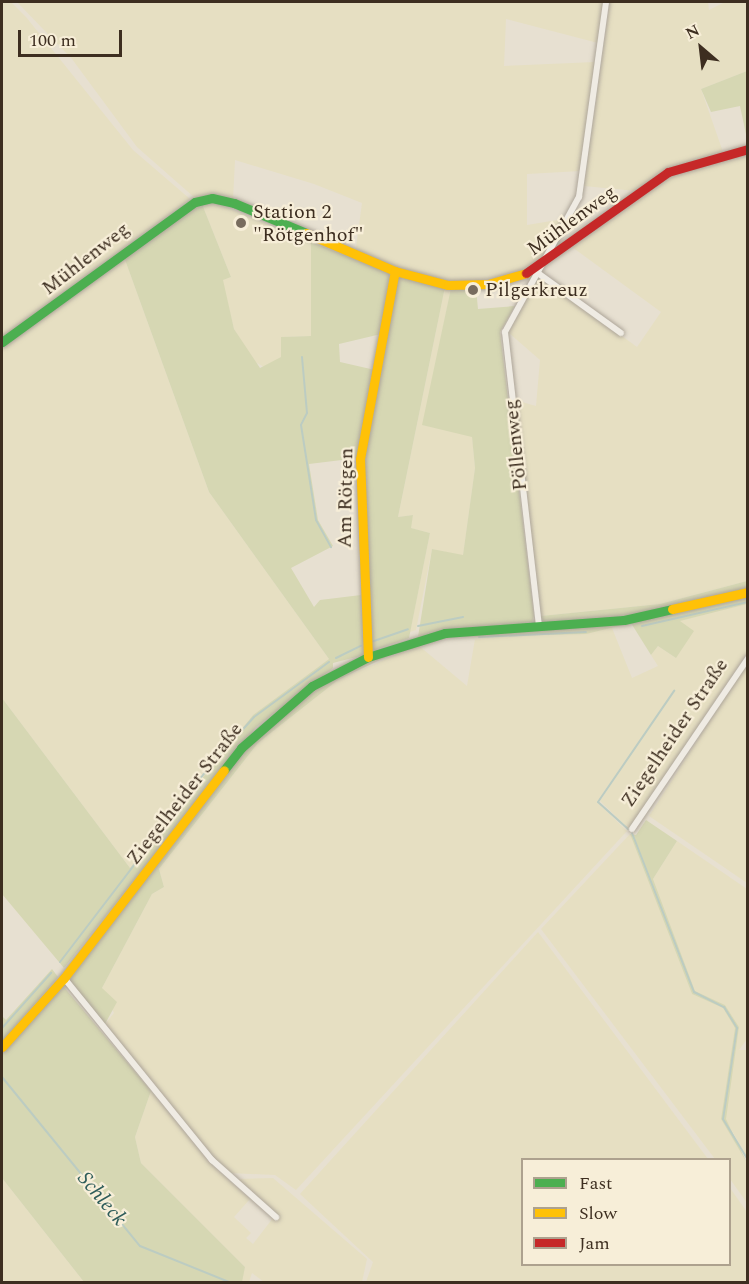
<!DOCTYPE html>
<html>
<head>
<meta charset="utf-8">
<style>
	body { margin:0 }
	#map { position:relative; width:749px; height:1284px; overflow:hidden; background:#e7e0d1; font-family:Spectral,serif }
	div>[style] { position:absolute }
	.farmland>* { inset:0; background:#e6dfc2 }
	.green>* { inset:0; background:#d6d7b3 }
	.stream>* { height:2px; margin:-1px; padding:0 1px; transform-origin:1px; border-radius:1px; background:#bcccc2 }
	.roads { filter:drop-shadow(0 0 2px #ada599) drop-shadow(0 0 2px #ada599) }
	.street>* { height:6px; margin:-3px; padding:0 3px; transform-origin:3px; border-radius:3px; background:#efebe3 }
	.fast>* { height:9px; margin:-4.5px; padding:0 4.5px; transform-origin:4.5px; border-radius:4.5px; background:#4caf50 }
	.slow>* { height:9px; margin:-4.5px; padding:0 4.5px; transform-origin:4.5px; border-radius:4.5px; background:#ffc107 }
	.jam>* { height:9px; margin:-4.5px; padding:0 4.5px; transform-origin:4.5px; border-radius:4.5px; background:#c62828 }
	.dots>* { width:16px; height:16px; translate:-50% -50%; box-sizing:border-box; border:3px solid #f7eed8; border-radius:50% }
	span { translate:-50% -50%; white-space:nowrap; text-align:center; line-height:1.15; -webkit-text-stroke:4.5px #f7eed8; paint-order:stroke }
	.poi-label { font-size:20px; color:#3d2e20 }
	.left { translate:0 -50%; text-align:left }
	.street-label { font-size:20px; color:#3d2e20 }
	.water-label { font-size:21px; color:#2f5d5a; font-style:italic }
	.frame { position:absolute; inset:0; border:3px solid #3d2e20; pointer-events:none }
	.legend { position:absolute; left:521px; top:1158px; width:210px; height:108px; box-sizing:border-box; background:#f7eed8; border:2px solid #ada18e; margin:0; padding:8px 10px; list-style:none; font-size:18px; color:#3d2e20 }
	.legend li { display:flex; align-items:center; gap:12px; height:30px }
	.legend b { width:30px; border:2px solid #ada18e }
	.north { position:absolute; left:671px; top:18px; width:60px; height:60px; -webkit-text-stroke:4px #f7eed8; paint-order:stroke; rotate:332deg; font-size:16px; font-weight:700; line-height:24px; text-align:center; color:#3d2e20 }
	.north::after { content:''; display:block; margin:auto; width:21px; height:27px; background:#3d2e20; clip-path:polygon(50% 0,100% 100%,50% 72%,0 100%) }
	.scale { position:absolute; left:18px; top:30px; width:104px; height:27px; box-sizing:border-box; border:3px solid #3d2e20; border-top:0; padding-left:8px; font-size:18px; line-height:21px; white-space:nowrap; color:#3d2e20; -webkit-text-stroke:4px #f7eed8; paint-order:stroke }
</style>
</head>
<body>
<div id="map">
	<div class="farmland">
		<i style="clip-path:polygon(2px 2px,11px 2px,26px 17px,133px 150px,190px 199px,2px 339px)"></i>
		<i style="clip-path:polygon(17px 2px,604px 2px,598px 43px,506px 19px,504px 66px,595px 62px,580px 171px,527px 174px,527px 225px,563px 219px,539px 263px,489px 280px,446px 281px,355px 255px,362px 203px,314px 184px,235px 160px,233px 200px,195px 198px,137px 147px,72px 59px)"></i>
		<i style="clip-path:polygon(610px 2px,708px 2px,709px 10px,725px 2px,747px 2px,747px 71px,701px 89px,723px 152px,636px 191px,584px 186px)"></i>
		<i style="clip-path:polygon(747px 152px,747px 581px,660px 604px,541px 616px,515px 400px,536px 406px,540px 360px,509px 333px,537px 274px,637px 347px,661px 312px,572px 247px,669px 176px)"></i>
		<i style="clip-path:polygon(211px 201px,311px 242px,311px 336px,282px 337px,281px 357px,266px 368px,253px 361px,234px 329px,222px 280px,231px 277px,202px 204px)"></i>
		<i style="clip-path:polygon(124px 257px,209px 492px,329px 659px,253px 715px,130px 868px,2px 698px,2px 346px)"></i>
		<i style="clip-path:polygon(445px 287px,451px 288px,423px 425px,472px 436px,475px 468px,463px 556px,432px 549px,416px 630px,410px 632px,430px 533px,410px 528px,413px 515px,398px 517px)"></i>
		<i style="clip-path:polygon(747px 604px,747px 653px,629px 829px,600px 801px,674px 690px,597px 802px,627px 831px,296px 1190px,275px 1175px,230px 1173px,215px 1159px,105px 1024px,114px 1013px,102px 988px,152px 894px,164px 887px,159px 869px,258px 743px,338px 680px,418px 645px,467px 686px,475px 639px,612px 628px,632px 678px,658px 666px,651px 655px,658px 646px,676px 658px,679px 621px)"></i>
		<i style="clip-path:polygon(747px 663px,747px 883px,649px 816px)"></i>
		<i style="clip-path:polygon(630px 834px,692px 994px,723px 1008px,735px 1028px,721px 1119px,747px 1163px,747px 1203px,730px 1179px,730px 1160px,715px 1159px,541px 929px)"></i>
		<i style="clip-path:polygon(677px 841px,747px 889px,747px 1039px,739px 1050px,747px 1050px,747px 1157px,725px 1119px,739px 1027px,725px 1005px,695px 991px,653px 879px)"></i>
		<i style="clip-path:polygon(538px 932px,708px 1159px,522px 1160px,522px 1264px,730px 1264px,730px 1188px,747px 1212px,747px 1282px,366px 1282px,373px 1262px,300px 1194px)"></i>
		<i style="clip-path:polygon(151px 1091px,210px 1163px,250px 1199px,234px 1217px,251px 1233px,246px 1238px,253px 1244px,276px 1214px,237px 1179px,273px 1178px,367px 1259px,362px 1282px,264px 1282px,252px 1273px,249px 1282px,240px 1282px,245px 1267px,141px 1163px,135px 1137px)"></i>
		<i style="clip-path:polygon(2px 1178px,84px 1282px,2px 1282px)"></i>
	</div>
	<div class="green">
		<i style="clip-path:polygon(747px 71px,748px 71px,747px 139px,740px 106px,711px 112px,701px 89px)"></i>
		<i style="clip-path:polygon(202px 204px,231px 277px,223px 280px,234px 329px,260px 368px,281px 357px,281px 337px,311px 336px,311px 242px,390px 273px,381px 334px,339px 344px,340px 362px,375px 370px,358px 458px,309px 464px,318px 520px,333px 546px,291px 568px,314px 607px,320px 600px,361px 595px,364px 655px,333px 663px,333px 668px,256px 727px,64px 968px,2px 894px,2px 698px,130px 868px,253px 715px,329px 659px,209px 492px,124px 257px,181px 212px)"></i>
		<i style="clip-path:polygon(398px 275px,445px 287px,398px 517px,413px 515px,411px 528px,430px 533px,409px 638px,372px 651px,362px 462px)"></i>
		<i style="clip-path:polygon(451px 288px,476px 288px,478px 309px,515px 306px,500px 332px,534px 616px,532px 622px,418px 637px,432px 549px,463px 555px,475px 468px,472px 437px,422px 425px)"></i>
		<i style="clip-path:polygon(747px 581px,747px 589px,631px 615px,544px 622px,541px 616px,660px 604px)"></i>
		<i style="clip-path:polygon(747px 596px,747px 604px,680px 621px,694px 631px,676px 658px,658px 646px,651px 655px,631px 623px,586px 634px,457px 637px,631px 622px)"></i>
		<i style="clip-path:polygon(453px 635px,388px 656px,338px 680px,258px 743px,159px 869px,164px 887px,152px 894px,102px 988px,117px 1002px,105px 1024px,70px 981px,71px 973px,260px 733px,316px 687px,361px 664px)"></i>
		<i style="clip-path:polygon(646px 820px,677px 841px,653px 879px,695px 991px,725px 1005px,739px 1027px,726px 1119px,747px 1163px,721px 1119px,735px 1028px,723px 1008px,692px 994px,630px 834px,636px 835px)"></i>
		<i style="clip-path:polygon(52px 969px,58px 977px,2px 1042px,2px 1016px,6px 1020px)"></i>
		<i style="clip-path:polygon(63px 986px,151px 1091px,135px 1137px,141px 1163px,245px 1267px,242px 1282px,84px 1282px,2px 1178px,2px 1053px)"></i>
	</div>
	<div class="stream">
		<i style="left:302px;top:357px;width:56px;rotate:84.9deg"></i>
		<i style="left:307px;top:413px;width:13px;rotate:117deg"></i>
		<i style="left:301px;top:425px;width:96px;rotate:81deg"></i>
		<i style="left:316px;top:520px;width:31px;rotate:61deg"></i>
		<i style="left:418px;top:626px;width:46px;rotate:-11.3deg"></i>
		<i style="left:642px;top:626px;width:109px;rotate:-12.8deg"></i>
		<i style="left:479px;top:637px;width:107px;rotate:-2.7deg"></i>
		<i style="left:371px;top:642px;width:39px;rotate:-19deg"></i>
		<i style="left:336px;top:658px;width:28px;rotate:-26deg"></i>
		<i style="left:628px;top:829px;width:40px;rotate:-138deg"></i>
		<i style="left:598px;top:802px;width:135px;rotate:-55.6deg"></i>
		<i style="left:632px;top:833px;width:171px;rotate:68.7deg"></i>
		<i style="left:694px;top:992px;width:34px;rotate:27deg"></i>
		<i style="left:724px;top:1007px;width:25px;rotate:58deg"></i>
		<i style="left:737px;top:1028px;width:92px;rotate:98.7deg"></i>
		<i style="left:723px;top:1119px;width:48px;rotate:58.6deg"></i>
		<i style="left:60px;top:962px;width:245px;rotate:-52.6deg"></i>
		<i style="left:209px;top:767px;width:67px;rotate:-48deg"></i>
		<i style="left:254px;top:717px;width:93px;rotate:-36.3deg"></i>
		<i style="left:2px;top:1028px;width:74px;rotate:-48.3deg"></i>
		<i style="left:2px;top:1077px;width:218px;rotate:50.8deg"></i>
		<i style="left:140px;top:1246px;width:96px;rotate:22deg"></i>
	</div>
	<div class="roads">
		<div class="street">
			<i style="left:535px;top:271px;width:106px;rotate:35.8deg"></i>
			<i style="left:539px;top:626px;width:296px;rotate:-96.6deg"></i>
			<i style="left:505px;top:332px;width:154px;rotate:-61.3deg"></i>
			<i style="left:579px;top:197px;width:197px;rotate:-82.1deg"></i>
			<i style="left:632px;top:829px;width:207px;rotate:-55.8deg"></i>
			<i style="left:64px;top:978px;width:235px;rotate:50.9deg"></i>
			<i style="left:212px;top:1160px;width:86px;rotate:41.7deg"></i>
		</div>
		<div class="fast">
			<i style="left:2px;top:342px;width:238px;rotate:-36deg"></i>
			<i style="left:195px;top:202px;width:17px;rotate:-13deg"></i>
			<i style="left:212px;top:198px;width:23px;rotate:13deg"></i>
			<i style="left:234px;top:203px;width:78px;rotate:22.6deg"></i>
			<i style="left:224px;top:770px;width:28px;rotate:-52deg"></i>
			<i style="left:241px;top:748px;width:94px;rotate:-41.1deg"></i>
			<i style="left:312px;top:686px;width:63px;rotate:-27.4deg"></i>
			<i style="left:368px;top:657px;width:81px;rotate:-17.3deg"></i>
			<i style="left:445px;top:633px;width:179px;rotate:-4.2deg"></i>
			<i style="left:624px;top:620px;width:49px;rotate:-12.9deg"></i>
		</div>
		<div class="slow">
			<i style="left:306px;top:233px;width:97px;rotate:23.1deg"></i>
			<i style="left:395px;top:271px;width:55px;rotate:14.8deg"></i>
			<i style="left:448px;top:285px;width:40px;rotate:-1.4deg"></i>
			<i style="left:488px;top:284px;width:40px;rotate:-16deg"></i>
			<i style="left:672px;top:609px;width:78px;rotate:-12.6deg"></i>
			<i style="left:368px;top:657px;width:198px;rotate:-92.3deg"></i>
			<i style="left:360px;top:459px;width:191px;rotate:-79.5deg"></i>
			<i style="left:2px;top:1047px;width:93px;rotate:-48.1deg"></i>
			<i style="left:64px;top:978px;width:262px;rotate:-52.4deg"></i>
		</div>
		<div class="jam">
			<i style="left:526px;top:273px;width:174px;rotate:-35.4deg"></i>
			<i style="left:668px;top:172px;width:83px;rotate:-16deg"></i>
		</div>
	</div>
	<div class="dots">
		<i style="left:241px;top:223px;background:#786c5e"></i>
		<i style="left:473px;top:290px;background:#786c5e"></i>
	</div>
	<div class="poi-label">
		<span class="left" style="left:253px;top:224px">Station 2<br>"Rötgenhof"</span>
		<span class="left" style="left:485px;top:290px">Pilgerkreuz</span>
	</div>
	<div class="street-label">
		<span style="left:572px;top:221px;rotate:-36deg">Mühlenweg</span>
		<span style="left:86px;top:259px;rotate:-38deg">Mühlenweg</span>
		<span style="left:516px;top:445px;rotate:-96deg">Pöllenweg</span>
		<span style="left:346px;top:498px;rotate:-89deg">Am Rötgen</span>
		<span style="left:675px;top:733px;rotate:-56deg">Ziegelheider Straße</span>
		<span style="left:185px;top:794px;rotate:-52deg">Ziegelheider Straße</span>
	</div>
	<div class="water-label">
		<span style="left:102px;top:1199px;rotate:50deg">Schleck</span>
	</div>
	<div class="frame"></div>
	<ul class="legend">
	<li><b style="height:8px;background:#4caf50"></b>Fast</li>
	<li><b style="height:8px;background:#ffc107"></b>Slow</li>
	<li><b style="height:8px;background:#c62828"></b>Jam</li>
	</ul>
	<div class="north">N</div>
	<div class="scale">100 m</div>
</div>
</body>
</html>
